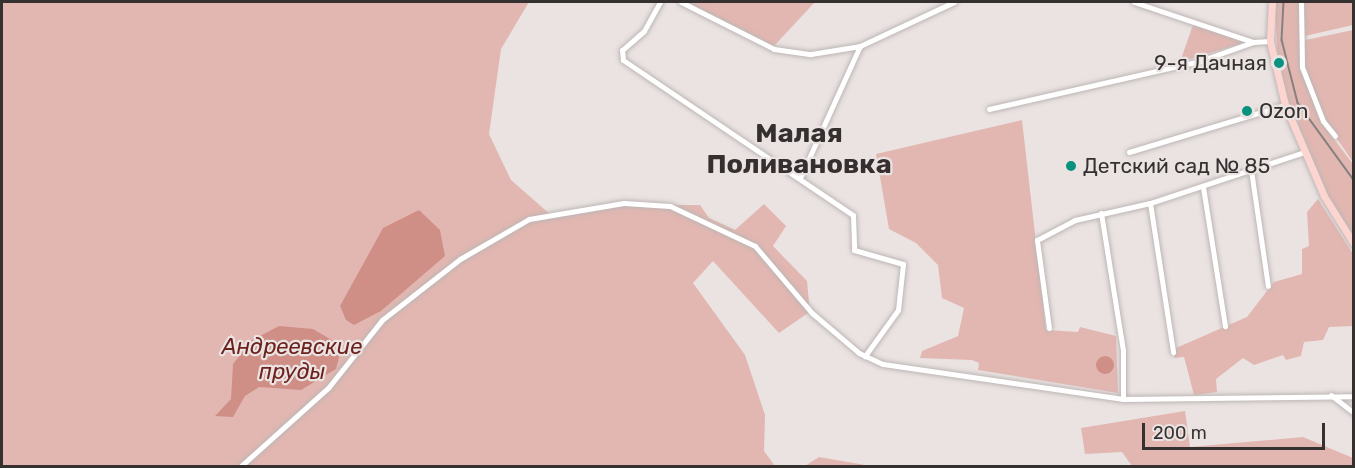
<!DOCTYPE html>
<html>
<head>
<meta charset="utf-8">
<style>
	body { margin:0 }
	#map { position:relative; width:1355px; height:468px; overflow:hidden; background:#eae3e2; font-family:Rubik,sans-serif }
	div>[style] { position:absolute }
	.green>* { inset:0; background:#e3b7b1 }
	.water>* { inset:0; background:#cf8f87 }
	.round { border-radius:50% }
	.roads { filter:drop-shadow(0 0 2px #bdb6b5) drop-shadow(0 0 2px #bdb6b5) }
	.minor>* { height:5px; margin:-2.5px; padding:0 2.5px; transform-origin:2.5px; border-radius:2.5px; background:#fff }
	.secondary>* { height:7px; margin:-3.5px; padding:0 3.5px; transform-origin:3.5px; border-radius:3.5px; background:#fcd4d0 }
	.tram>* { height:1.5px; margin:-0.75px; padding:0 0.75px; transform-origin:0.75px; border-radius:0.75px; background:#868180 }
	.dots>* { width:16px; height:16px; translate:-50% -50%; box-sizing:border-box; border:3px solid #eae3e2; border-radius:50% }
	span { translate:-50% -50%; white-space:nowrap; text-align:center; line-height:1.15; -webkit-text-stroke:4.5px #eae3e2; paint-order:stroke }
	.poi-label { font-size:21px; color:#343130 }
	.right { translate:-100% -50%; text-align:right }
	.left { translate:0 -50%; text-align:left }
	.water-label { font-size:22px; color:#6d211d; font-style:italic }
	.district-label { font-size:27px; color:#352f2f; font-weight:700 }
	.frame { position:absolute; inset:0; border:3px solid #343130; pointer-events:none }
	.scale { position:absolute; left:1142px; top:423px; width:183px; height:27px; box-sizing:border-box; border:3px solid #343130; border-top:0; padding-left:8px; font-size:18px; line-height:21px; white-space:nowrap; color:#343130; -webkit-text-stroke:4px #eae3e2; paint-order:stroke }
</style>
</head>
<body>
<div id="map">
	<div class="green">
		<i style="clip-path:polygon(2px 2px,529px 2px,501px 49px,489px 134px,511px 180px,551px 215px,622px 205px,700px 205px,709px 218px,735px 230px,764px 204px,786px 226px,773px 246px,807px 281px,809px 303px,808px 313px,779px 333px,713px 261px,693px 283px,745px 355px,765px 415px,764px 451px,775px 466px,2px 466px)"></i>
		<i style="clip-path:polygon(686px 2px,815px 2px,774px 46px)"></i>
		<i style="clip-path:polygon(1275px 2px,1299px 2px,1301px 68px,1324px 126px,1353px 164px,1353px 238px,1327px 195px,1278px 75px)"></i>
		<i style="clip-path:polygon(1303px 2px,1353px 2px,1353px 25px,1305px 36px)"></i>
		<i style="clip-path:polygon(1193px 25px,1228px 36px,1243px 43px,1180px 62px)"></i>
		<i style="clip-path:polygon(1353px 30px,1353px 162px,1324px 120px,1304px 66px,1301px 41px)"></i>
		<i style="clip-path:polygon(1022px 120px,1046px 330px,1078px 332px,1080px 327px,1116px 336px,1118px 393px,978px 370px,979px 363px,972px 360px,920px 358px,922px 351px,958px 336px,964px 308px,942px 298px,938px 265px,916px 243px,889px 229px,876px 154px)"></i>
		<i style="clip-path:polygon(1318px 199px,1353px 254px,1353px 326px,1329px 327px,1323px 340px,1304px 342px,1301px 356px,1286px 360px,1283px 355px,1254px 365px,1243px 358px,1216px 379px,1217px 392px,1194px 395px,1184px 357px,1174px 358px,1176px 348px,1247px 317px,1274px 282px,1302px 274px,1302px 249px,1309px 246px,1307px 212px)"></i>
		<i style="clip-path:polygon(1185px 411px,1190px 447px,1303px 437px,1353px 458px,1353px 466px,1132px 466px,1122px 452px,1085px 454px,1081px 428px)"></i>
		<i style="clip-path:polygon(819px 457px,871px 466px,805px 466px)"></i>
	</div>
	<div class="water">
		<i style="clip-path:polygon(419px 210px,440px 230px,445px 256px,381px 311px,354px 325px,346px 320px,340px 306px,383px 228px)"></i>
		<i style="clip-path:polygon(279px 326px,313px 329px,342px 346px,336px 369px,301px 390px,259px 387px,245px 396px,233px 417px,215px 416px,231px 399px,233px 364px,252px 340px)"></i>
		<i class="round" style="left:1096px;top:356px;width:18px;height:18px"></i>
	</div>
	<div class="roads">
		<div class="minor">
			<i style="left:660px;top:2px;width:33px;rotate:119deg"></i>
			<i style="left:644px;top:31px;width:29px;rotate:139deg"></i>
			<i style="left:622px;top:50px;width:10px;rotate:84deg"></i>
			<i style="left:623px;top:60px;width:277px;rotate:34deg"></i>
			<i style="left:853px;top:215px;width:35px;rotate:88deg"></i>
			<i style="left:854px;top:250px;width:51px;rotate:15.9deg"></i>
			<i style="left:903px;top:264px;width:46px;rotate:96.2deg"></i>
			<i style="left:898px;top:310px;width:57px;rotate:125.7deg"></i>
			<i style="left:681px;top:2px;width:104px;rotate:26.8deg"></i>
			<i style="left:774px;top:49px;width:37px;rotate:8deg"></i>
			<i style="left:811px;top:54px;width:50px;rotate:-9.3deg"></i>
			<i style="left:860px;top:46px;width:104px;rotate:-25.1deg"></i>
			<i style="left:1134px;top:2px;width:126px;rotate:18.6deg"></i>
			<i style="left:1253px;top:42px;width:17px;rotate:-3deg"></i>
			<i style="left:1301px;top:2px;width:65px;rotate:89.1deg"></i>
			<i style="left:1302px;top:67px;width:58px;rotate:68.7deg"></i>
			<i style="left:1323px;top:121px;width:19px;rotate:51deg"></i>
			<i style="left:989px;top:109px;width:216px;rotate:-12.8deg"></i>
			<i style="left:1200px;top:61px;width:56px;rotate:-19.7deg"></i>
			<i style="left:1129px;top:152px;width:163px;rotate:-16.8deg"></i>
			<i style="left:1251px;top:170px;width:117px;rotate:81.7deg"></i>
			<i style="left:800px;top:178px;width:145px;rotate:-65.6deg"></i>
			<i style="left:1203px;top:187px;width:141px;rotate:81deg"></i>
			<i style="left:1150px;top:203px;width:151px;rotate:81.2deg"></i>
			<i style="left:1101px;top:213px;width:140px;rotate:80.9deg"></i>
			<i style="left:1123px;top:351px;width:48px;rotate:90deg"></i>
			<i style="left:1049px;top:328px;width:89px;rotate:-97.8deg"></i>
			<i style="left:1037px;top:240px;width:43px;rotate:-27.8deg"></i>
			<i style="left:1075px;top:220px;width:77px;rotate:-12.8deg"></i>
			<i style="left:1150px;top:203px;width:162px;rotate:-18.3deg"></i>
			<i style="left:1331px;top:395px;width:29px;rotate:38deg"></i>
			<i style="left:241px;top:466px;width:117px;rotate:-41.9deg"></i>
			<i style="left:328px;top:388px;width:87px;rotate:-51.5deg"></i>
			<i style="left:382px;top:320px;width:99px;rotate:-38deg"></i>
			<i style="left:460px;top:259px;width:80px;rotate:-30.1deg"></i>
			<i style="left:529px;top:219px;width:96px;rotate:-9.6deg"></i>
			<i style="left:624px;top:203px;width:46px;rotate:3.7deg"></i>
			<i style="left:670px;top:206px;width:94px;rotate:25.2deg"></i>
			<i style="left:755px;top:246px;width:88px;rotate:49.6deg"></i>
			<i style="left:812px;top:313px;width:62px;rotate:40.4deg"></i>
			<i style="left:859px;top:353px;width:26px;rotate:25deg"></i>
			<i style="left:883px;top:364px;width:243px;rotate:8.3deg"></i>
			<i style="left:1123px;top:399px;width:231px;rotate:-0.7deg"></i>
		</div>
		<div class="secondary">
			<i style="left:1272px;top:2px;width:39px;rotate:93deg"></i>
			<i style="left:1270px;top:41px;width:66px;rotate:76.8deg"></i>
			<i style="left:1285px;top:105px;width:99px;rotate:66.8deg"></i>
			<i style="left:1324px;top:196px;width:57px;rotate:58deg"></i>
		</div>
	</div>
	<div class="tram">
		<i style="left:1284px;top:2px;width:38px;rotate:93deg"></i>
		<i style="left:1282px;top:40px;width:65px;rotate:75.7deg"></i>
		<i style="left:1298px;top:103px;width:95px;rotate:54deg"></i>
	</div>
	<div class="dots">
		<i style="left:1279px;top:63px;background:#09927d"></i>
		<i style="left:1247px;top:111px;background:#09927d"></i>
		<i style="left:1071px;top:166px;background:#09927d"></i>
	</div>
	<div class="poi-label">
		<span class="right" style="left:1267px;top:63px">9-я Дачная</span>
		<span class="left" style="left:1259px;top:111px">Ozon</span>
		<span class="left" style="left:1083px;top:166px">Детский сад № 85</span>
	</div>
	<div class="water-label">
		<span style="left:292px;top:359px">Андреевские<br>пруды</span>
	</div>
	<div class="district-label">
		<span style="left:799px;top:149px">Малая<br>Поливановка</span>
	</div>
	<div class="frame"></div>
	<div class="scale">200 m</div>
</div>
</body>
</html>
